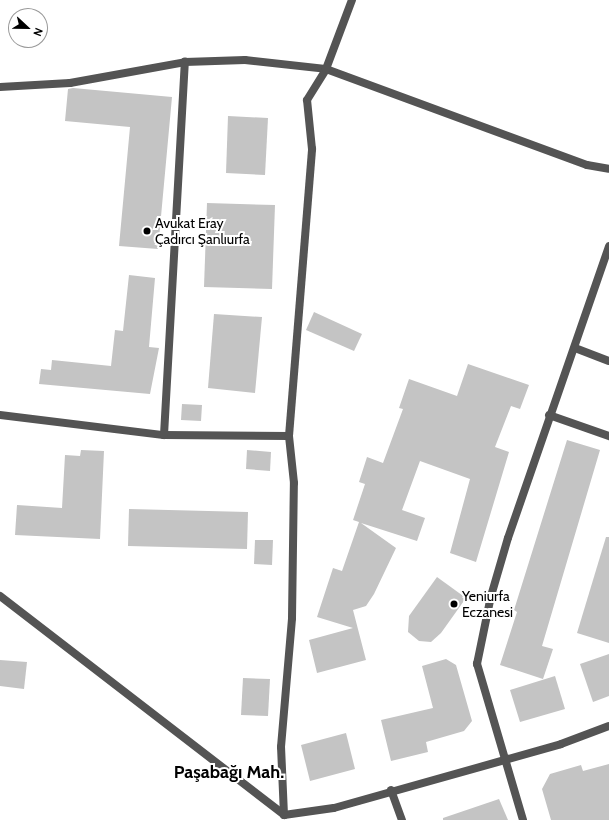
<!DOCTYPE html>
<html>
<head>
<meta charset="utf-8">
<style>
	body { margin:0 }
	#map { position:relative; width:609px; height:820px; overflow:hidden; background:#fff; font-family:Cabin,sans-serif }
	div>[style] { position:absolute }
	.building>* { inset:0; background:#c4c4c4 }
	.street>* { height:8px; margin:-4px; padding:0 4px; transform-origin:4px; border-radius:4px; background:#545454 }
	.dots>* { width:11px; height:11px; translate:-50% -50%; box-sizing:border-box; border:2px solid #fff; border-radius:50% }
	span { translate:-50% -50%; white-space:nowrap; text-align:center; line-height:1.15; -webkit-text-stroke:4px #fff; paint-order:stroke }
	.poi-label { font-size:14px; color:#000 }
	.left { translate:0 -50%; text-align:left }
	.district-label { font-size:18px; color:#000; font-weight:700 }
	.north { position:absolute; left:8px; top:8px; width:40px; height:40px; box-sizing:border-box; background:#fff; border:1px solid #999; border-radius:50%; rotate:112deg; font-size:11px; font-weight:700; line-height:16px; text-align:center; color:#000 }
	.north::after { content:''; display:block; margin:auto; width:14px; height:18px; background:#000; clip-path:polygon(50% 0,100% 100%,50% 72%,0 100%) }
</style>
</head>
<body>
<div id="map">
	<div class="building">
		<i style="clip-path:polygon(73px 88px,172px 97px,158px 249px,119px 246px,130px 127px,65px 121px,68px 89px)"></i>
		<i style="clip-path:polygon(228px 116px,268px 118px,265px 175px,226px 173px)"></i>
		<i style="clip-path:polygon(207px 203px,275px 205px,272px 289px,204px 287px)"></i>
		<i style="clip-path:polygon(129px 275px,155px 278px,149px 347px,159px 348px,150px 394px,39px 384px,41px 369px,51px 370px,52px 360px,111px 366px,115px 330px,123px 331px)"></i>
		<i style="clip-path:polygon(314px 312px,362px 334px,354px 351px,306px 330px)"></i>
		<i style="clip-path:polygon(214px 314px,262px 317px,255px 393px,208px 388px)"></i>
		<i style="clip-path:polygon(468px 364px,529px 385px,520px 409px,511px 406px,495px 447px,509px 452px,476px 562px,450px 553px,470px 479px,420px 461px,402px 510px,425px 518px,417px 541px,361px 523px,396px 548px,374px 594px,366px 606px,353px 610px,366px 660px,317px 673px,309px 640px,353px 628px,317px 617px,333px 568px,342px 571px,359px 522px,353px 520px,365px 484px,359px 482px,367px 457px,383px 463px,403px 409px,399px 408px,409px 379px,457px 396px)"></i>
		<i style="clip-path:polygon(182px 404px,202px 405px,201px 421px,181px 420px)"></i>
		<i style="clip-path:polygon(567px 440px,600px 450px,542px 646px,553px 649px,543px 679px,500px 665px,517px 612px,514px 610px)"></i>
		<i style="clip-path:polygon(81px 450px,104px 451px,100px 539px,15px 535px,17px 505px,62px 508px,65px 455px,80px 456px)"></i>
		<i style="clip-path:polygon(247px 450px,271px 452px,270px 471px,246px 469px)"></i>
		<i style="clip-path:polygon(129px 509px,248px 512px,247px 549px,128px 546px)"></i>
		<i style="clip-path:polygon(606px 537px,609px 537px,609px 643px,577px 633px)"></i>
		<i style="clip-path:polygon(255px 540px,273px 540px,272px 565px,254px 564px)"></i>
		<i style="clip-path:polygon(437px 577px,466px 598px,441px 633px,431px 642px,419px 641px,408px 632px,409px 616px)"></i>
		<i style="clip-path:polygon(609px 654px,609px 696px,593px 702px,580px 664px)"></i>
		<i style="clip-path:polygon(446px 659px,456px 665px,472px 721px,464px 731px,426px 742px,428px 752px,391px 761px,381px 720px,433px 708px,422px 666px)"></i>
		<i style="clip-path:polygon(0 660px,27px 662px,24px 689px,0 686px)"></i>
		<i style="clip-path:polygon(555px 676px,565px 709px,520px 722px,510px 690px)"></i>
		<i style="clip-path:polygon(243px 678px,270px 679px,268px 716px,241px 715px)"></i>
		<i style="clip-path:polygon(346px 733px,355px 769px,310px 781px,301px 745px)"></i>
		<i style="clip-path:polygon(609px 764px,609px 820px,551px 820px,542px 789px,550px 774px,581px 765px,583px 771px)"></i>
		<i style="clip-path:polygon(499px 799px,508px 820px,443px 820px,443px 818px)"></i>
	</div>
	<div class="street">
		<i style="left:0;top:87px;width:70px;rotate:-3.3deg"></i>
		<i style="left:70px;top:83px;width:117px;rotate:-10.3deg"></i>
		<i style="left:185px;top:62px;width:60px;rotate:-1.9deg"></i>
		<i style="left:245px;top:60px;width:81px;rotate:6.3deg"></i>
		<i style="left:326px;top:69px;width:278px;rotate:20.2deg"></i>
		<i style="left:587px;top:165px;width:22px;rotate:10deg"></i>
		<i style="left:575px;top:348px;width:36px;rotate:21deg"></i>
		<i style="left:0;top:415px;width:165px;rotate:7deg"></i>
		<i style="left:164px;top:435px;width:125px;rotate:0.5deg"></i>
		<i style="left:549px;top:415px;width:64px;rotate:19.3deg"></i>
		<i style="left:164px;top:435px;width:374px;rotate:-86.8deg"></i>
		<i style="left:0;top:596px;width:359px;rotate:37.6deg"></i>
		<i style="left:284px;top:815px;width:50px;rotate:-8deg"></i>
		<i style="left:334px;top:808px;width:236px;rotate:-15.7deg"></i>
		<i style="left:561px;top:744px;width:51px;rotate:-20.6deg"></i>
		<i style="left:391px;top:790px;width:32px;rotate:70deg"></i>
		<i style="left:284px;top:815px;width:68px;rotate:-92.5deg"></i>
		<i style="left:281px;top:747px;width:129px;rotate:-85.1deg"></i>
		<i style="left:292px;top:618px;width:135px;rotate:-89.2deg"></i>
		<i style="left:294px;top:483px;width:47px;rotate:-96.1deg"></i>
		<i style="left:289px;top:436px;width:288px;rotate:-85.4deg"></i>
		<i style="left:312px;top:149px;width:49px;rotate:-95.8deg"></i>
		<i style="left:307px;top:100px;width:36px;rotate:-58deg"></i>
		<i style="left:326px;top:69px;width:74px;rotate:-69.4deg"></i>
		<i style="left:523px;top:820px;width:163px;rotate:-106.4deg"></i>
		<i style="left:477px;top:664px;width:69px;rotate:-78.4deg"></i>
		<i style="left:491px;top:596px;width:60px;rotate:-73.7deg"></i>
		<i style="left:508px;top:538px;width:309px;rotate:-70.9deg"></i>
	</div>
	<div class="dots">
		<i style="left:147px;top:231px;background:#000"></i>
		<i style="left:454px;top:604px;background:#000"></i>
	</div>
	<div class="poi-label">
		<span class="left" style="left:155px;top:231px">Avukat Eray<br>Çadırcı Şanlıurfa</span>
		<span class="left" style="left:462px;top:604px">Yeniurfa<br>Eczanesi</span>
	</div>
	<div class="district-label">
		<span style="left:229px;top:772px">Paşabağı Mah.</span>
	</div>
	<div class="north">N</div>
</div>
</body>
</html>
